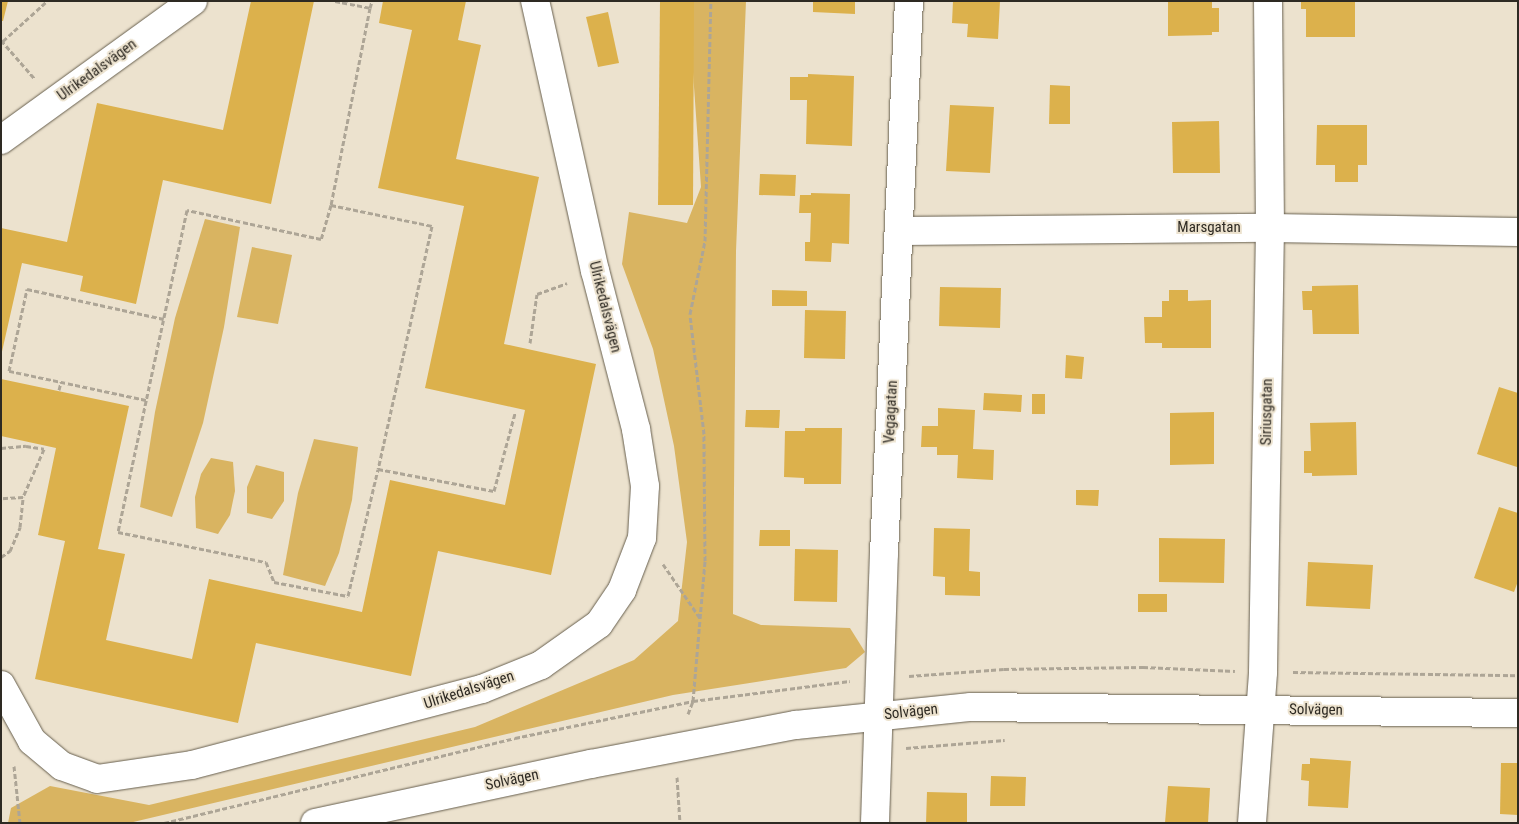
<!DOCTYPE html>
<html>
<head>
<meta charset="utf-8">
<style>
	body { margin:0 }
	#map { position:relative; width:1519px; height:824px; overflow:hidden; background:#ece2ce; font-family:"Roboto Condensed",sans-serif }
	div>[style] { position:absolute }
	.green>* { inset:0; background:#d9b461 }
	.building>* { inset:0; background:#dcb14c }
	.path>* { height:3px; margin-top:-1.5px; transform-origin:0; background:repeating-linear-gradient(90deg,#ada596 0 5px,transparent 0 7.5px) }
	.roads { filter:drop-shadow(0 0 1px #675f4e) drop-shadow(0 0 1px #675f4e) }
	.minor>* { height:28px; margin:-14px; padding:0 14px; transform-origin:14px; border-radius:14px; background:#fff }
	.major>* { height:28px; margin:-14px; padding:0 14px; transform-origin:14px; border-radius:14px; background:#fff }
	span { translate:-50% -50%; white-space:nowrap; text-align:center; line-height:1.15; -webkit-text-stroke:4px #ece2ce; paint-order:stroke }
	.street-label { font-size:15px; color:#2e2a23 }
	.frame { position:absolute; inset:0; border:2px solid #2e2a23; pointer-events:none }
</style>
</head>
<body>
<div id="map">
	<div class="green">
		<i style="clip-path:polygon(688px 1px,746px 1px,736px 251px,733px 614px,761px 625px,850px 628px,865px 652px,846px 668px,673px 695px,129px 823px,8px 823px,11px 808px,50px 786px,149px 805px,475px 727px,634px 660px,678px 621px,687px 542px,674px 446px,653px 349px,622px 264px,629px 212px,687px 223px,701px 187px)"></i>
		<i style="clip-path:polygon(205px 219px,240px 227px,224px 327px,203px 423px,172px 517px,140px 507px,155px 412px,175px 318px)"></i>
		<i style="clip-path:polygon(252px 247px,292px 255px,278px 324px,237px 317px)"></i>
		<i style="clip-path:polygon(314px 439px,358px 447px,352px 500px,339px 553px,325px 586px,283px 575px,298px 493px)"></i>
		<i style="clip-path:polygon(211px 458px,233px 462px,235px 491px,230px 515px,218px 534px,196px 528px,195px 497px,201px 474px)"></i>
		<i style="clip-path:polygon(256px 465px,284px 472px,284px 501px,272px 519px,247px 513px,247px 487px)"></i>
	</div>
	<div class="building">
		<i style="clip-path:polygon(1px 1px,8px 1px,3px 21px,1px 21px)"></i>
		<i style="clip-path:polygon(251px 1px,314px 1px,271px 204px,163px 180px,136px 304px,80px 291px,83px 276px,22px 263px,1px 356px,1px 228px,67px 242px,97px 103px,223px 130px)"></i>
		<i style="clip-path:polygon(383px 1px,466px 1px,458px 40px,481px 45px,456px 159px,539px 177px,504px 344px,596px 364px,551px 575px,438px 551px,411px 676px,256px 643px,238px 723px,35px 679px,65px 541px,38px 535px,56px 448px,1px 436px,1px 379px,129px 406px,98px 549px,125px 554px,106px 640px,192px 659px,209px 579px,362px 612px,390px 480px,505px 505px,525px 410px,425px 388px,464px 206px,378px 188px,412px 30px,379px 23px)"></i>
		<i style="clip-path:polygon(660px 1px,694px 1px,693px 205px,658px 205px)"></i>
		<i style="clip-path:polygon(813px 1px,855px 1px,855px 14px,813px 12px)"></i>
		<i style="clip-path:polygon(953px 1px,1000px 1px,998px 39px,967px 37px,968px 24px,952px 23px)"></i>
		<i style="clip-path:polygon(1168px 1px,1212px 1px,1212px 8px,1219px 8px,1219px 32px,1212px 32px,1212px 35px,1168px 36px)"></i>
		<i style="clip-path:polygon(1301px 1px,1355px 1px,1355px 37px,1306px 37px,1306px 9px,1301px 9px)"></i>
		<i style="clip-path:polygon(608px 12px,619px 63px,598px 67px,586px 17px)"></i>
		<i style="clip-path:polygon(808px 74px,854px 76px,852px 146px,806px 144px,807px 100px,790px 100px,790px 77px,808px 77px)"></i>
		<i style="clip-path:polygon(1050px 85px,1070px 86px,1070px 124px,1049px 124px)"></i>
		<i style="clip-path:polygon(950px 105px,994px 107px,990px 173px,946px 171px)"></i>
		<i style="clip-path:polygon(1219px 121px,1220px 173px,1173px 173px,1172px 122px)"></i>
		<i style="clip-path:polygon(1317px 125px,1367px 125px,1367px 165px,1358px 165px,1358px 182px,1335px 182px,1335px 165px,1316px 165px)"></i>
		<i style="clip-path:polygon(760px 174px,796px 175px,795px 196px,759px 195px)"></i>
		<i style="clip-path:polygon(811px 193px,850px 194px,849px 244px,832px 243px,831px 262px,805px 261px,805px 242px,810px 242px,811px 213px,799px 213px,800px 195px,811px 195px)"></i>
		<i style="clip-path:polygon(1358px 285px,1359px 334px,1313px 334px,1312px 310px,1303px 310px,1302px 291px,1312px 291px,1312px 286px)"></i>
		<i style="clip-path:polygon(940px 287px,1001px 288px,1000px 328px,939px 326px)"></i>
		<i style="clip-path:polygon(772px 290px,807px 291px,807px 306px,772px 306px)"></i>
		<i style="clip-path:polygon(1169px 290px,1188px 290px,1188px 301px,1211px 300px,1211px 348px,1162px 348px,1162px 343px,1145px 343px,1144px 317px,1162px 317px,1162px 301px,1169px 301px)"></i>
		<i style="clip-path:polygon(805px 310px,846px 311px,845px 359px,804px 358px)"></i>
		<i style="clip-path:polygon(1066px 355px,1084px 357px,1082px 379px,1065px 378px)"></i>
		<i style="clip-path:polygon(1499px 387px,1518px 393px,1517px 467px,1477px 454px)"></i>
		<i style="clip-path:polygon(984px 393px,1022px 395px,1021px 412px,983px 410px)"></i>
		<i style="clip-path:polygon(1032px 394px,1045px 394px,1045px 414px,1032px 414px)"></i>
		<i style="clip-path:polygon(938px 408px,975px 410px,973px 449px,994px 450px,993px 480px,957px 478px,958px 455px,937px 455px,937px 447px,921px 447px,922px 426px,938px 426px)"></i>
		<i style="clip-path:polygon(746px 410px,780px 410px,779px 428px,745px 427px)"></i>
		<i style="clip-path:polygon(1214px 412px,1214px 464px,1170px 465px,1170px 413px)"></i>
		<i style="clip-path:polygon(1356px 422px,1357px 475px,1312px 476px,1312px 473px,1304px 473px,1304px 451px,1311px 451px,1310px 423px)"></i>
		<i style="clip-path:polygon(805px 428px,842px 428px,841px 484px,804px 484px,804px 478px,784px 477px,785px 431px,805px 431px)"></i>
		<i style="clip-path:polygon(1076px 490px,1099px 490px,1098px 506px,1076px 505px)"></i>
		<i style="clip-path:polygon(1499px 507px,1518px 513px,1518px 581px,1514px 592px,1474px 578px)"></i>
		<i style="clip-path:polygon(934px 528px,970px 529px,969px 571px,980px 572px,980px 596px,945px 595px,945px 577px,933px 576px)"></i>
		<i style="clip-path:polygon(760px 530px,790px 530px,790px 546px,759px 546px)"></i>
		<i style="clip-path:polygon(1159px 538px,1225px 539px,1224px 583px,1159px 582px)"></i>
		<i style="clip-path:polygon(795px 549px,838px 550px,837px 602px,794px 601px)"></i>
		<i style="clip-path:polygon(1308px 562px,1373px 565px,1370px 609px,1306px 606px)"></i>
		<i style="clip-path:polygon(1138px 594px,1167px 594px,1167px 612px,1138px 612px)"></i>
		<i style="clip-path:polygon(1310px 758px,1351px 761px,1348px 808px,1308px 806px,1309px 781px,1301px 780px,1302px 764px,1310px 764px)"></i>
		<i style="clip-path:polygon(1501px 763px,1518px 763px,1518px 815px,1500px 814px)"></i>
		<i style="clip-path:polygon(991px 776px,1026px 777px,1025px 806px,990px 806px)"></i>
		<i style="clip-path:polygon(1168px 786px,1210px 788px,1208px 823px,1165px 823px)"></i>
		<i style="clip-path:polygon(927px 792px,967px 793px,967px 823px,926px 823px)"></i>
	</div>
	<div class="path">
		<i style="left:335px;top:1px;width:36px;rotate:11deg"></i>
		<i style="left:370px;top:8px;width:201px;rotate:101.2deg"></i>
		<i style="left:331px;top:205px;width:103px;rotate:11.7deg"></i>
		<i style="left:432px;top:226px;width:249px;rotate:102.5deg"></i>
		<i style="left:378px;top:469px;width:118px;rotate:10.7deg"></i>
		<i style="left:494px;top:491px;width:81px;rotate:-74.9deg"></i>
		<i style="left:370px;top:8px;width:7px;rotate:-74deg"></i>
		<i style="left:1px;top:40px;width:52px;rotate:48.9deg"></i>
		<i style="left:3px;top:41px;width:59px;rotate:-42.3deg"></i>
		<i style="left:331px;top:205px;width:35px;rotate:106deg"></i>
		<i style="left:321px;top:239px;width:137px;rotate:-167.8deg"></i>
		<i style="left:187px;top:210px;width:329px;rotate:102.1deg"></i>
		<i style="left:118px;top:532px;width:151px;rotate:11.5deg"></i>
		<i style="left:266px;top:562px;width:22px;rotate:68deg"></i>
		<i style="left:274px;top:582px;width:75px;rotate:10.7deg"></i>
		<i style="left:348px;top:596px;width:130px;rotate:-76.7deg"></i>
		<i style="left:530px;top:343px;width:49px;rotate:-81.9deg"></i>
		<i style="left:537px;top:294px;width:32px;rotate:-20deg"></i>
		<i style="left:59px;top:390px;width:8px;rotate:-76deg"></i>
		<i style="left:146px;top:400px;width:140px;rotate:-168deg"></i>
		<i style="left:9px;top:371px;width:84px;rotate:-77.6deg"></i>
		<i style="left:27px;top:289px;width:140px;rotate:12.4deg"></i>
		<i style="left:1px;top:448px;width:25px;rotate:-5deg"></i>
		<i style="left:26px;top:446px;width:18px;rotate:9deg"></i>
		<i style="left:44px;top:449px;width:52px;rotate:113.6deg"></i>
		<i style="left:23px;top:497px;width:22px;rotate:177deg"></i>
		<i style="left:1px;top:557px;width:11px;rotate:-34deg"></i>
		<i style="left:10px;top:551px;width:26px;rotate:-67deg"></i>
		<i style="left:20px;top:527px;width:30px;rotate:-84deg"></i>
		<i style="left:663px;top:564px;width:65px;rotate:55.6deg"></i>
		<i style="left:1293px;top:672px;width:225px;rotate:0.8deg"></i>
		<i style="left:909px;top:676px;width:95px;rotate:-4.2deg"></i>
		<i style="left:1004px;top:669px;width:139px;rotate:-0.8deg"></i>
		<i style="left:1143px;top:667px;width:92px;rotate:2.5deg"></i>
		<i style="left:688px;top:714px;width:14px;rotate:-69deg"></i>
		<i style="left:693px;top:701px;width:141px;rotate:-85.1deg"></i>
		<i style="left:705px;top:561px;width:127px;rotate:-90.5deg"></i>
		<i style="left:704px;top:434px;width:121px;rotate:-96.7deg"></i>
		<i style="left:690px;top:314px;width:75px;rotate:-78.4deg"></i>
		<i style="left:705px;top:241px;width:240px;rotate:-88.6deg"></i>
		<i style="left:906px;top:748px;width:99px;rotate:-4.6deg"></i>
		<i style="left:14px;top:766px;width:57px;rotate:84deg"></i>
		<i style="left:677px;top:777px;width:46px;rotate:86.3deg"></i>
		<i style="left:164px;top:823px;width:361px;rotate:-13.6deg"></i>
		<i style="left:515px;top:738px;width:182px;rotate:-11.7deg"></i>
		<i style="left:693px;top:701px;width:158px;rotate:-7.3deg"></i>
	</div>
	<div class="roads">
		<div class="minor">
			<i style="left:1px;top:140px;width:237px;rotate:-35.9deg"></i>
			<i style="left:901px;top:231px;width:369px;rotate:-0.5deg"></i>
			<i style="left:1270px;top:228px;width:248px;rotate:0.9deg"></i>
			<i style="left:1px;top:685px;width:64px;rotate:61deg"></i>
			<i style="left:32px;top:741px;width:39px;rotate:40deg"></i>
			<i style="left:62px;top:766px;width:37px;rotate:20deg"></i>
			<i style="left:97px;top:779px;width:96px;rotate:-8.4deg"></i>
			<i style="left:192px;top:765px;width:300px;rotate:-14.7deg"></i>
			<i style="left:482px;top:689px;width:64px;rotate:-22.1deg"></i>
			<i style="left:541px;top:665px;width:71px;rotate:-35.3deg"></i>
			<i style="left:599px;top:624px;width:41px;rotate:-55.9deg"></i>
			<i style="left:622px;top:590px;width:56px;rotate:-69deg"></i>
			<i style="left:642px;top:538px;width:52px;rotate:-86.7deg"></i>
			<i style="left:645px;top:486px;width:58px;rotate:-99deg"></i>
			<i style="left:636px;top:429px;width:163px;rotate:-104.5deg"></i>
			<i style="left:595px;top:271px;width:277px;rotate:-102.5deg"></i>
			<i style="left:875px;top:823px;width:270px;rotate:-88.1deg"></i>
			<i style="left:884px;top:553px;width:553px;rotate:-87.41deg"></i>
			<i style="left:1252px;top:823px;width:151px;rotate:-85.8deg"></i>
			<i style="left:1263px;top:672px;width:444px;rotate:-89.1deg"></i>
			<i style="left:1270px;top:228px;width:227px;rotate:-90.5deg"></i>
		</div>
		<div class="major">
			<i style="left:315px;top:823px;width:282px;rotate:-12.1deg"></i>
			<i style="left:591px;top:764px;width:209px;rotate:-10.8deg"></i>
			<i style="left:796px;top:725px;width:176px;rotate:-5.9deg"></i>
			<i style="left:971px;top:707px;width:547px;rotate:0.63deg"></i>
		</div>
	</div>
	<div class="street-label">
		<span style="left:97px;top:70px;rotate:-36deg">Ulrikedalsvägen</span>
		<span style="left:1209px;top:228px">Marsgatan</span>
		<span style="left:605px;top:307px;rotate:76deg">Ulrikedalsvägen</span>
		<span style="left:891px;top:412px;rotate:-87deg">Vegagatan</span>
		<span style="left:1267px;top:412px;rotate:-89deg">Siriusgatan</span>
		<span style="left:469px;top:690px;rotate:-18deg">Ulrikedalsvägen</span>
		<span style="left:1316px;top:710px;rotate:1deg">Solvägen</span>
		<span style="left:911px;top:712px;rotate:-6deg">Solvägen</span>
		<span style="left:512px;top:780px;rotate:-12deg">Solvägen</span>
	</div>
	<div class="frame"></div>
</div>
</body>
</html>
